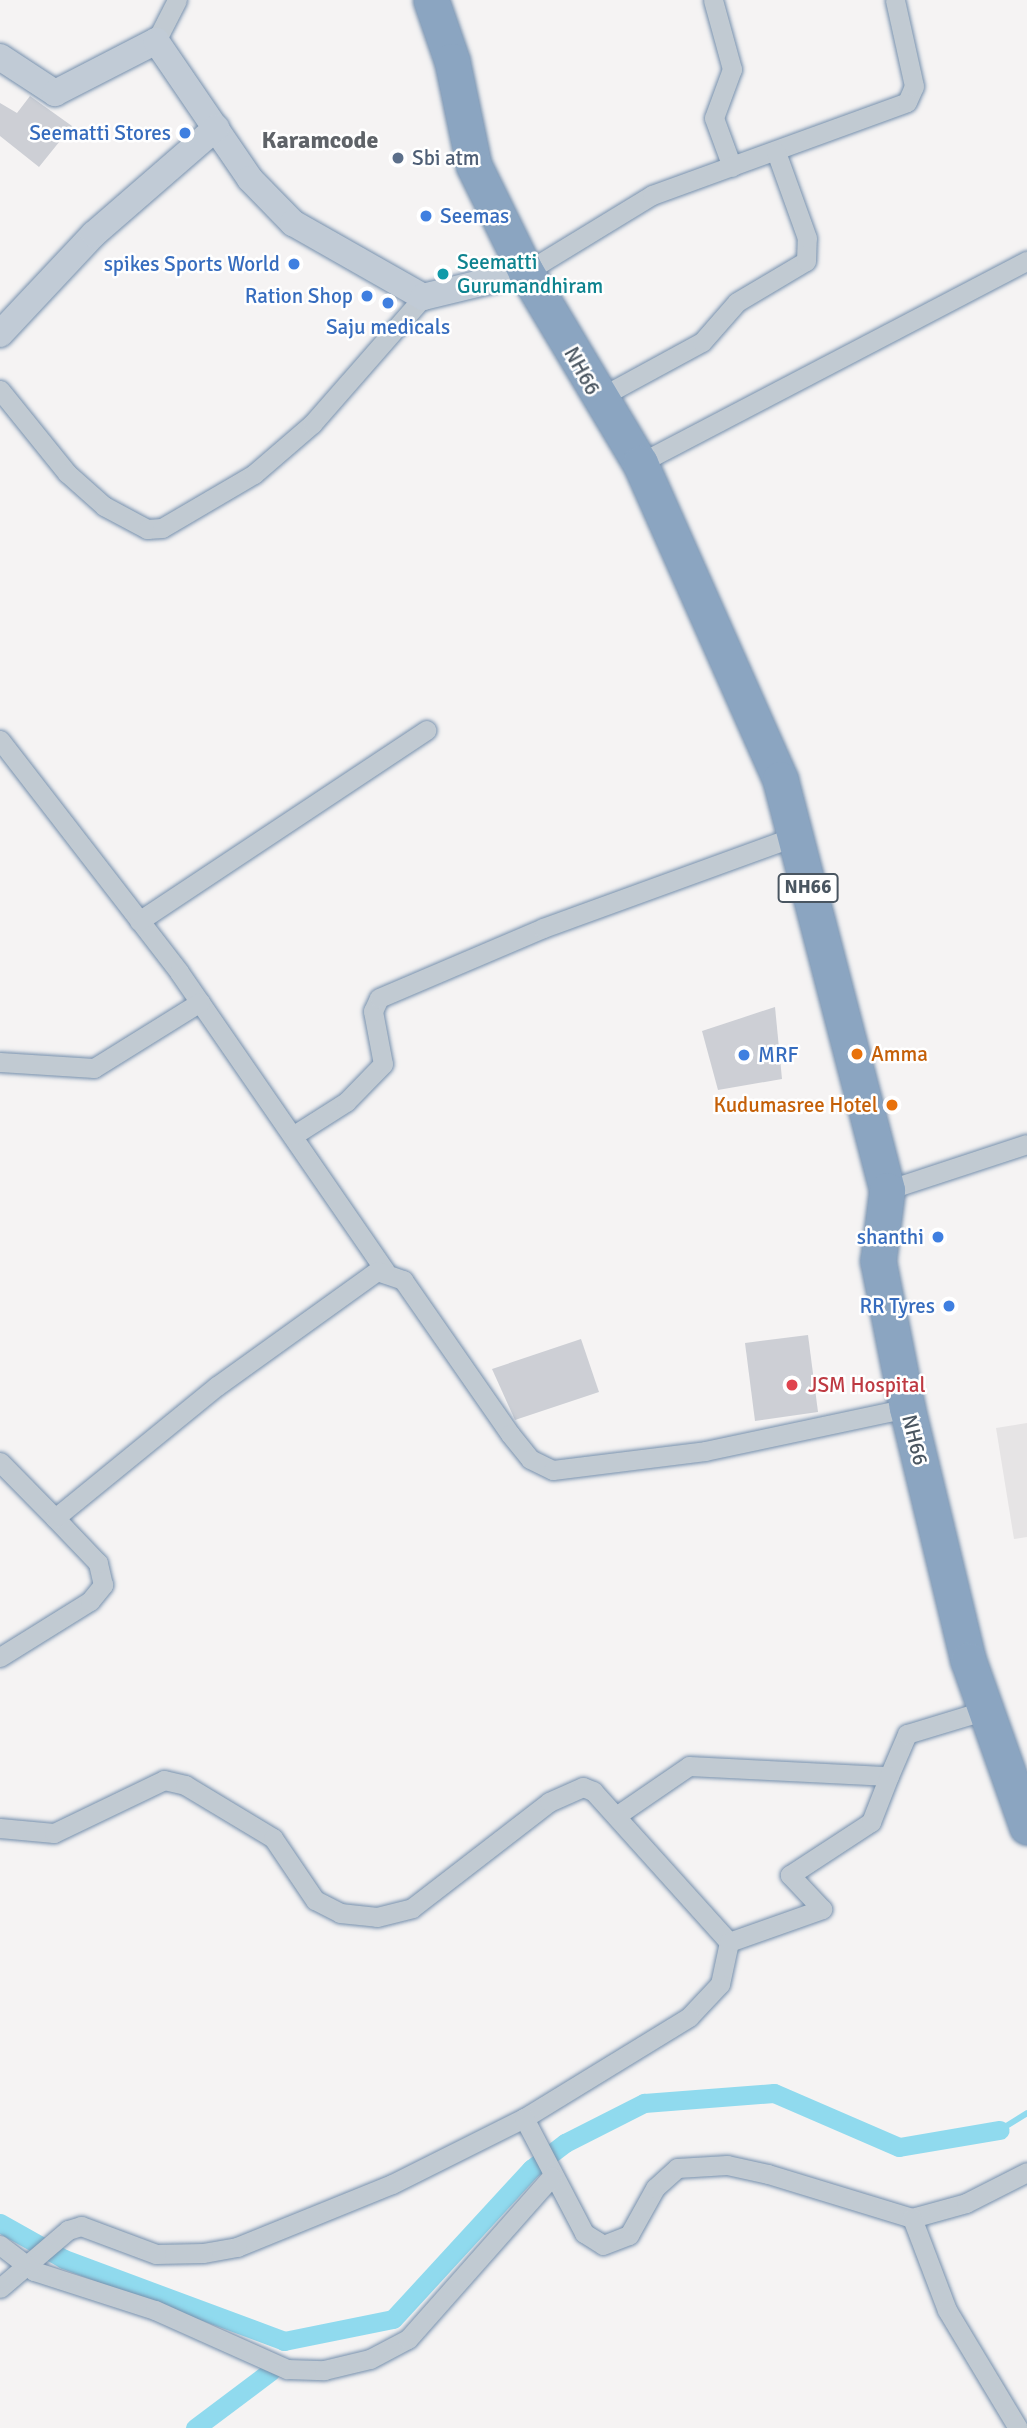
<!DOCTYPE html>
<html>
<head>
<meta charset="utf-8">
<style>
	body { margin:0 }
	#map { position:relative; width:1027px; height:2428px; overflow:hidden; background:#f5f3f3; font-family:Signika,sans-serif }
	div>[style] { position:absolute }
	.education>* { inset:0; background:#e6e4e5 }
	.stream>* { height:6px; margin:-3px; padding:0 3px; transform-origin:3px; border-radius:3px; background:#90daee }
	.canal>* { height:19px; margin:-9.5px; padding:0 9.5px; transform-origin:9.5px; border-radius:9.5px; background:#90daee }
	.building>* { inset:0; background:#cdcfd5 }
	.roads { filter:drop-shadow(0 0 2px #7690ad) drop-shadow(0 0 2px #7690ad) }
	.street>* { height:19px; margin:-9.5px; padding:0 9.5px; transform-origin:9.5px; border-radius:9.5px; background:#c1cad2 }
	.secondary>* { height:26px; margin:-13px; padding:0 13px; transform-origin:13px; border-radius:13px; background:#c1cbd6 }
	.highway>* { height:35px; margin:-17.5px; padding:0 17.5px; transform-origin:17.5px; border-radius:17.5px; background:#8ba5c1 }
	.dots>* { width:19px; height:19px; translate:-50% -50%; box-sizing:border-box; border:4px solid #fff; border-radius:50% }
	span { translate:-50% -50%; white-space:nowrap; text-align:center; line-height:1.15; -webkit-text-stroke:5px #fff; paint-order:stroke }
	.shield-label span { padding:2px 5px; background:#fff; border:2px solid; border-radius:5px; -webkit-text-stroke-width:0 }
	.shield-label { font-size:19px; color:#4a5661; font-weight:700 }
	.shop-label { font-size:21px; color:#366cbe }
	.right { translate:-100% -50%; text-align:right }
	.left { translate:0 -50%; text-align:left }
	.service-label { font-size:21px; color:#4e5e75 }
	.culture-label { font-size:21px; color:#0d838f }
	.street-label { font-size:21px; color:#4a5661 }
	.food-label { font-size:21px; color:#c56008 }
	.health-label { font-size:21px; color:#be3a42 }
	.quarter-label { font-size:24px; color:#5f6368; font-weight:700 }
</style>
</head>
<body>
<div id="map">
	<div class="education">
		<i style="clip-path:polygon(1027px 1423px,1027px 1537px,1014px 1539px,996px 1428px)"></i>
	</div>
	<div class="stream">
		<i style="left:1000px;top:2130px;width:32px;rotate:-32deg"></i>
	</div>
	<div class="canal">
		<i style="left:0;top:2223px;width:73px;rotate:29.4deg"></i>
		<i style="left:64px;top:2259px;width:235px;rotate:20.4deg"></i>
		<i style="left:284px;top:2341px;width:111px;rotate:-11.4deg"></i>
		<i style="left:393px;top:2319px;width:204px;rotate:-47.4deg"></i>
		<i style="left:531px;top:2169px;width:43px;rotate:-37.4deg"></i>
		<i style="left:565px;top:2143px;width:89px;rotate:-26.9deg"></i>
		<i style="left:644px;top:2103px;width:130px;rotate:-4.4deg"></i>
		<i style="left:774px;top:2093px;width:136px;rotate:23.4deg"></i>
		<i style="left:899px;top:2147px;width:102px;rotate:-9.6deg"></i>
		<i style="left:195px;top:2428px;width:95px;rotate:-36.9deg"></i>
	</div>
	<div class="building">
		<i style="clip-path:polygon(30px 96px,72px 126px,39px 167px,0 136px,0 103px,17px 113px)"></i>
		<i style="clip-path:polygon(775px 1007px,782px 1079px,718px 1090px,702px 1031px)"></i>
		<i style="clip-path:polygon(808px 1335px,818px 1412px,755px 1421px,745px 1343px)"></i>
		<i style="clip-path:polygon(581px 1339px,599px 1392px,515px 1420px,492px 1369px)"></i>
	</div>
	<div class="roads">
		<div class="street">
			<i style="left:713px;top:0;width:72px;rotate:74.6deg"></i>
			<i style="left:732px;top:69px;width:52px;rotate:110.2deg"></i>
			<i style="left:714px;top:118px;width:52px;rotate:69.8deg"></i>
			<i style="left:156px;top:41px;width:46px;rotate:-62.9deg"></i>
			<i style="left:526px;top:272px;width:148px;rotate:-31.4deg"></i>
			<i style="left:652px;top:195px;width:271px;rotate:-20deg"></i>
			<i style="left:907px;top:102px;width:17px;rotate:-66deg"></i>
			<i style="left:914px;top:86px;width:88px;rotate:-102.5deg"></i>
			<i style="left:0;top:390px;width:107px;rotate:51.1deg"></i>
			<i style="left:67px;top:473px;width:50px;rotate:41.7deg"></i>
			<i style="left:104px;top:506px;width:49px;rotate:28.1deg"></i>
			<i style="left:147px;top:529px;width:15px;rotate:-4deg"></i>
			<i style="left:162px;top:528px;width:107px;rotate:-30.4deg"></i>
			<i style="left:254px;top:474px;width:77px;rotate:-40.8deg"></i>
			<i style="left:312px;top:424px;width:169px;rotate:-48.8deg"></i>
			<i style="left:597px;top:399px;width:119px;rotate:-28.5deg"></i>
			<i style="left:702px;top:342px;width:53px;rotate:-48.8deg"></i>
			<i style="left:737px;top:302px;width:80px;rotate:-30.7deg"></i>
			<i style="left:806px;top:261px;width:23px;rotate:-88deg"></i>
			<i style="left:807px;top:238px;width:91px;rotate:-109.8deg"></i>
			<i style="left:640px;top:463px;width:437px;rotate:-27.6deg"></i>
			<i style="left:0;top:740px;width:293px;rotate:52.3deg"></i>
			<i style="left:179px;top:972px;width:363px;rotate:55.4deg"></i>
			<i style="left:139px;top:921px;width:345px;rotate:-33.6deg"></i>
			<i style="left:0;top:1062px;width:94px;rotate:3.7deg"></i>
			<i style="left:94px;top:1068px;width:125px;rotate:-31.9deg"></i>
			<i style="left:294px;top:1135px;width:62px;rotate:-32.4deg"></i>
			<i style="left:346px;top:1102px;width:53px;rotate:-45.8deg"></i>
			<i style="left:383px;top:1064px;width:54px;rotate:-100.7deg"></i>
			<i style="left:373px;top:1011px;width:14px;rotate:-65deg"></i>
			<i style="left:379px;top:998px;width:178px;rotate:-23.1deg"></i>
			<i style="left:543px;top:928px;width:269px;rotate:-20deg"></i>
			<i style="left:887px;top:1190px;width:147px;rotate:-18.2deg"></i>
			<i style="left:0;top:1462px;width:78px;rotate:45.5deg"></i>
			<i style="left:0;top:1657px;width:106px;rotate:-31.9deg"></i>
			<i style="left:90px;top:1601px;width:21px;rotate:-51deg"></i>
			<i style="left:103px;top:1585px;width:23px;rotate:-103deg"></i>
			<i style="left:98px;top:1563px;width:62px;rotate:-133.7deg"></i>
			<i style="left:55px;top:1518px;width:209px;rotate:-39.2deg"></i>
			<i style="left:217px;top:1386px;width:197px;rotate:-35.7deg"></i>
			<i style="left:377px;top:1271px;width:28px;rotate:19deg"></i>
			<i style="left:403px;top:1280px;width:188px;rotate:55.2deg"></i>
			<i style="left:510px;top:1434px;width:32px;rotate:51deg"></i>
			<i style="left:530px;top:1459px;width:25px;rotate:26deg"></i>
			<i style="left:553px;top:1470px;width:153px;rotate:-7.1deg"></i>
			<i style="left:705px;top:1451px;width:207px;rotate:-12deg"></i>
			<i style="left:616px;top:1816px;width:88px;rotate:-34.4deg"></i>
			<i style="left:689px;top:1766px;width:200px;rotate:2.9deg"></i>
			<i style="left:889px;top:1776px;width:46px;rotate:-66.8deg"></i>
			<i style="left:907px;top:1734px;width:83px;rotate:-16.9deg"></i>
			<i style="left:0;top:1828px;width:54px;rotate:5.3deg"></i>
			<i style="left:54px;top:1833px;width:122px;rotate:-25.7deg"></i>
			<i style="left:164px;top:1780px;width:22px;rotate:13deg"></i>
			<i style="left:185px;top:1785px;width:103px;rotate:31.1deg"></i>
			<i style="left:273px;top:1838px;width:75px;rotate:55.9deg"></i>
			<i style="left:315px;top:1900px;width:28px;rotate:27deg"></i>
			<i style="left:340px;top:1913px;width:37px;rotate:6deg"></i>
			<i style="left:377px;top:1917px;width:36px;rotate:-14deg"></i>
			<i style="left:412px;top:1908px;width:173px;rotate:-37.7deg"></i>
			<i style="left:549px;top:1802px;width:37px;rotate:-24deg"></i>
			<i style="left:583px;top:1787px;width:11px;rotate:22deg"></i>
			<i style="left:593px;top:1791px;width:203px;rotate:48deg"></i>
			<i style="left:729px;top:1942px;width:43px;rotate:102.1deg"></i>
			<i style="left:720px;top:1984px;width:45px;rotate:133.2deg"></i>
			<i style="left:689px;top:2017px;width:193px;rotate:148.5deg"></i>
			<i style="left:524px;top:2118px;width:148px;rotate:153.4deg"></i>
			<i style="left:392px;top:2184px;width:167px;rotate:157.9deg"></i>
			<i style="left:237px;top:2247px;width:35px;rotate:170deg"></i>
			<i style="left:203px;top:2253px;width:47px;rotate:178.8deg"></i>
			<i style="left:156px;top:2254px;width:80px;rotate:-159.5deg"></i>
			<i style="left:81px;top:2226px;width:14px;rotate:163deg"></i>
			<i style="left:68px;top:2230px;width:89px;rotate:139.5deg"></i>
			<i style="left:729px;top:1942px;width:99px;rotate:-19.5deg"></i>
			<i style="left:822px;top:1909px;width:47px;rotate:-133.3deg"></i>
			<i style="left:790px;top:1875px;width:97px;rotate:-33.2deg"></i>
			<i style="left:871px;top:1822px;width:49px;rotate:-68.6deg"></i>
			<i style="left:524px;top:2118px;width:130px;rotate:62.4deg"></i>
			<i style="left:584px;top:2233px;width:22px;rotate:32deg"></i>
			<i style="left:603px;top:2245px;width:28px;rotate:-21deg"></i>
			<i style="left:629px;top:2235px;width:54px;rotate:-61deg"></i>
			<i style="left:655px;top:2188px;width:30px;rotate:-42deg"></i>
			<i style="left:677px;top:2168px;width:50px;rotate:-3.4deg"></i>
			<i style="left:727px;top:2165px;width:42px;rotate:12.4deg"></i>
			<i style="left:768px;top:2174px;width:151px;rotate:17deg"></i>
			<i style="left:912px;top:2218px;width:56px;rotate:-15.5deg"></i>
			<i style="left:966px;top:2203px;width:68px;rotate:-26.9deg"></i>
			<i style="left:912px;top:2218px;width:98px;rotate:69.2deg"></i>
			<i style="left:947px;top:2310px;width:138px;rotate:59deg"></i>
			<i style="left:0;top:2245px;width:43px;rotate:37.4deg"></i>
			<i style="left:34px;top:2271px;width:127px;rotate:17.9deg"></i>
			<i style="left:155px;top:2310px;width:145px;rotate:24.1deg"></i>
			<i style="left:287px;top:2369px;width:37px;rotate:2deg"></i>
			<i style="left:324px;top:2370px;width:47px;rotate:-13.4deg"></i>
			<i style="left:370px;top:2359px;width:43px;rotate:-27.8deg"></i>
			<i style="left:408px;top:2339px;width:217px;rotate:-48.5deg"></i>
		</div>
		<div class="secondary">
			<i style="left:0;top:57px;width:66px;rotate:33.2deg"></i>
			<i style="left:55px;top:93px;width:114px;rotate:-27.2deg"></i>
			<i style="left:156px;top:41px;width:167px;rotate:55.7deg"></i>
			<i style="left:250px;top:179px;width:62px;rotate:45.7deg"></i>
			<i style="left:293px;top:223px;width:150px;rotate:29.6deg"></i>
			<i style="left:423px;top:297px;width:106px;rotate:-13.6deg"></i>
			<i style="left:0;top:334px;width:137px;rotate:-46.8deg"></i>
			<i style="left:94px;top:234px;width:162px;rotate:-41deg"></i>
		</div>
		<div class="highway">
			<i style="left:431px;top:0;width:65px;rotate:71deg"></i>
			<i style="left:452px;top:61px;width:107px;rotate:78.2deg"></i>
			<i style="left:474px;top:166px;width:118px;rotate:63.9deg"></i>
			<i style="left:526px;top:272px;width:222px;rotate:59.2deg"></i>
			<i style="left:640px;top:463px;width:346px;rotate:66.1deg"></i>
			<i style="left:780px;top:779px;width:425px;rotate:75.4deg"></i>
			<i style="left:887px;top:1190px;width:72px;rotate:97.2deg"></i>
			<i style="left:878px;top:1261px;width:150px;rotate:78.8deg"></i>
			<i style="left:907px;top:1408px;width:259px;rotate:76.4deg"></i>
			<i style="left:968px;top:1660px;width:177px;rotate:70.5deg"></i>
		</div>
	</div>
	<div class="dots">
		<i style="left:185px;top:133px;background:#3f7fe0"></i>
		<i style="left:398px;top:158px;background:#5c6f8a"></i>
		<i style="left:426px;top:216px;background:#3f7fe0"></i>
		<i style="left:294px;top:264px;background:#3f7fe0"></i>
		<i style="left:443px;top:274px;background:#0f9aa8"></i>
		<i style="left:367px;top:296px;background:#3f7fe0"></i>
		<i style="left:388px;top:303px;background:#3f7fe0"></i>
		<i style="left:857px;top:1054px;background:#e8710a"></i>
		<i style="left:744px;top:1055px;background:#3f7fe0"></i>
		<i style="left:892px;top:1105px;background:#e8710a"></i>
		<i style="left:938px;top:1237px;background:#3f7fe0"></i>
		<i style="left:949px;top:1306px;background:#3f7fe0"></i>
		<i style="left:792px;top:1385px;background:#e0444e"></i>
	</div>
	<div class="shield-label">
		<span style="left:808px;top:888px">NH66</span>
	</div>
	<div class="shop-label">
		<span class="right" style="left:171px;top:133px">Seematti Stores</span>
		<span class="left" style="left:440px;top:216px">Seemas</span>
		<span class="right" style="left:280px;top:264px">spikes Sports World</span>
		<span class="right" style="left:353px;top:296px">Ration Shop</span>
		<span style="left:388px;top:327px">Saju medicals</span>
		<span class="left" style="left:758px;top:1055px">MRF</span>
		<span class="right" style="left:924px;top:1237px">shanthi</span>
		<span class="right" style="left:935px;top:1306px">RR Tyres</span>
	</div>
	<div class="service-label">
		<span class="left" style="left:412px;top:158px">Sbi atm</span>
	</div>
	<div class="culture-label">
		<span class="left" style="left:457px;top:274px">Seematti<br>Gurumandhiram</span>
	</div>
	<div class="street-label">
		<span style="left:582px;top:371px;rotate:61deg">NH66</span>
		<span style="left:915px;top:1440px;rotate:76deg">NH66</span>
	</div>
	<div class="food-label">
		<span class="left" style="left:871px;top:1054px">Amma</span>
		<span class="right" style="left:878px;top:1105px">Kudumasree Hotel</span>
	</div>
	<div class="health-label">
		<span class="left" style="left:808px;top:1385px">JSM Hospital</span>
	</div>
	<div class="quarter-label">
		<span style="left:320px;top:141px">Karamcode</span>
	</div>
</div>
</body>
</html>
